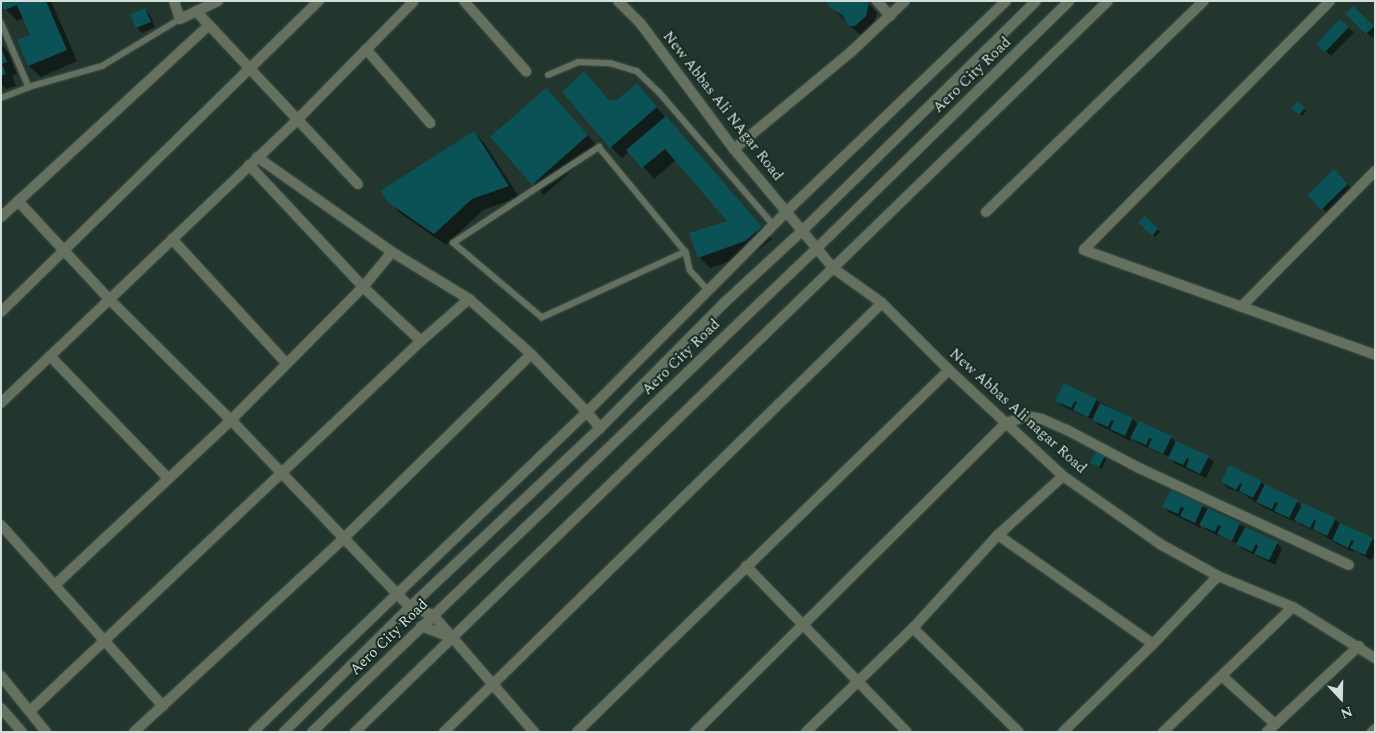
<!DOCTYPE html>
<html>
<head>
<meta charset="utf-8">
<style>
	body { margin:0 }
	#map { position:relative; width:1376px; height:733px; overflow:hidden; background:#22362e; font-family:Spectral,serif }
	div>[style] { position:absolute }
	.shadow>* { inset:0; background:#0007 }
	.building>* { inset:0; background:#0a5256 }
	.roads { filter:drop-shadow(0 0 1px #3e514a) drop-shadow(0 0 1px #3e514a) }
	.service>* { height:5.5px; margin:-2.75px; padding:0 2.75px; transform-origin:2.75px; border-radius:2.75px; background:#65705f }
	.minor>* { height:10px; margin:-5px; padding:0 5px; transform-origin:5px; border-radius:5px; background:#65705f }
	.tertiary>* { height:10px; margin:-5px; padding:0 5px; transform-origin:5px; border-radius:5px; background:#65705f }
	span { translate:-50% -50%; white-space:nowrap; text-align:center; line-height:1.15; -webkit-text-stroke:4px #182c24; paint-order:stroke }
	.street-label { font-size:15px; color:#d3dfda }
	.frame { position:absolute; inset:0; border:2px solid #d3dfda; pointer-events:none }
	.north { position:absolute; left:1316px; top:673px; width:50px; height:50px; -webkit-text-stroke:4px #182c24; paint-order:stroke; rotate:159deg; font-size:14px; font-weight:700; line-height:20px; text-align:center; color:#d3dfda }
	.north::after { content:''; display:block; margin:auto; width:18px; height:22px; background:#d3dfda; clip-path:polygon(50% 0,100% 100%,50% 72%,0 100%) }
</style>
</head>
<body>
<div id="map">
	<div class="shadow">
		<i style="clip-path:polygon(2px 1px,51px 1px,77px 61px,41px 77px,29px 66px,19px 41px,31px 36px,24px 18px,17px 21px,6px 9px)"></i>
		<i style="clip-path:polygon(869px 4px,877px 13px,874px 24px,864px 34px,859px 34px,830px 6px)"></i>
		<i style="clip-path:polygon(1353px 8px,1375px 29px,1375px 35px,1372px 38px,1347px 14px)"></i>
		<i style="clip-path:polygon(145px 10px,150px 15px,155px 27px,142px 33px,137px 28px)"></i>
		<i style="clip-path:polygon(1340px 20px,1354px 33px,1331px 56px,1318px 44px)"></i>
		<i style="clip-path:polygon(1px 44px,9px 53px,17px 74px,12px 75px,16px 86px,6px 89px,1px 84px)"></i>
		<i style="clip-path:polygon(637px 85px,772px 239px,756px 252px,710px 268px,699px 257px,730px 221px,676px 160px,654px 179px,629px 151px,622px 158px,611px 147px,610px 101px,618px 101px)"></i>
		<i style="clip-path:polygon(557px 101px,598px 147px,544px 195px,491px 138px)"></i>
		<i style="clip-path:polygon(1297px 103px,1306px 111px,1302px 116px,1293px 108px)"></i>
		<i style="clip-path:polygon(474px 132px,485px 144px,519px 197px,483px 210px,446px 245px,401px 214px,390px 202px)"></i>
		<i style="clip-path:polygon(1334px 170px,1353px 190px,1328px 214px,1309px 195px)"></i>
		<i style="clip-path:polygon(1145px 217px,1160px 232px,1155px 237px,1140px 222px)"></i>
		<i style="clip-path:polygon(1057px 400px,1096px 400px,1133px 419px,1138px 425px,1171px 437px,1176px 443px,1208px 457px,1214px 462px,1206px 478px,1174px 463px,1169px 457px,1137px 443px,1132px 438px,1130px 441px,1099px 425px,1094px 420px,1062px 406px)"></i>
		<i style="clip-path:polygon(1104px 457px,1106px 459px,1102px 469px,1092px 463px)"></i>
		<i style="clip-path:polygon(1222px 482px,1261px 482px,1265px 486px,1297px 501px,1302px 507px,1335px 519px,1341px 525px,1375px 541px,1375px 551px,1371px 560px,1354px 550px,1353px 552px,1339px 545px,1316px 531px,1301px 525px,1296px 520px,1295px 522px,1263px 507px,1242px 493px,1228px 488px)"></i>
		<i style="clip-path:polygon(1171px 491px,1277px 543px,1282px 549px,1275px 565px,1243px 549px,1238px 544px,1206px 530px,1202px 525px,1200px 528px,1169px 512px,1164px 507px)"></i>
	</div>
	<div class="building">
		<i style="clip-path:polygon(1px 1px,46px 1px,67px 50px,28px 66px,17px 40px,30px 35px,17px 5px,4px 10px)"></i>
		<i style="clip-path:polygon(826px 1px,867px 1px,869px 3px,866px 16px,855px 26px,849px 26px,842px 15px,829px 7px)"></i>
		<i style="clip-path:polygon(1353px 6px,1374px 26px,1366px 34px,1345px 14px)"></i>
		<i style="clip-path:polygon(145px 8px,151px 22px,136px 28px,130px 14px)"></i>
		<i style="clip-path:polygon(1340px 19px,1349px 27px,1325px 52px,1316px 44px)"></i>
		<i style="clip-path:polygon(1px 48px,7px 62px,2px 64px,6px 74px,1px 76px)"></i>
		<i style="clip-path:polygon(584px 71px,609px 100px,617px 100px,637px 83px,657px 107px,610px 148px,562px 92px)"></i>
		<i style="clip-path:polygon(546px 88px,588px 135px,532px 185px,490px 137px)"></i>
		<i style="clip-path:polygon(1297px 101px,1305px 108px,1299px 115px,1291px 108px)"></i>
		<i style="clip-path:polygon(666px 116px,762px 227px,745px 241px,698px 258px,689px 233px,727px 221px,665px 149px,642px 168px,626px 150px)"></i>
		<i style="clip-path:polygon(474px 131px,509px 186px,472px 199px,434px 234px,389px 203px,380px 191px)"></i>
		<i style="clip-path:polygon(1334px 169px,1348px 184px,1321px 210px,1307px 195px)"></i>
		<i style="clip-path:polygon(1145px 216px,1158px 229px,1152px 236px,1138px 222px)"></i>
		<i style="clip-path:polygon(1064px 383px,1097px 399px,1088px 417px,1073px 410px,1077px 402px,1075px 401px,1071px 408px,1055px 401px)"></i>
		<i style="clip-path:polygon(1100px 403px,1133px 418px,1125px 436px,1110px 429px,1114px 421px,1111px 420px,1108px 427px,1092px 420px)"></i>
		<i style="clip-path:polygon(1139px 421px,1172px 436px,1163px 454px,1148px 447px,1152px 439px,1149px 438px,1146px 445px,1130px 438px)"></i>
		<i style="clip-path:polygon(1176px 441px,1209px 456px,1200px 474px,1186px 467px,1189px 459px,1187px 458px,1183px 465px,1168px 458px)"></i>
		<i style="clip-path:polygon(1096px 451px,1105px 456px,1099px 467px,1090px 463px)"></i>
		<i style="clip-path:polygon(1229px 465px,1262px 481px,1253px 498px,1239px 491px,1242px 484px,1240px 483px,1236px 490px,1221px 482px)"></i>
		<i style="clip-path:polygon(1265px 484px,1298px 500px,1289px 518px,1274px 511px,1278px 503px,1275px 502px,1272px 509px,1256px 502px)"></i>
		<i style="clip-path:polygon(1171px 490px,1203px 505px,1195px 523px,1180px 516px,1184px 508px,1181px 507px,1178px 514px,1162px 507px)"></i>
		<i style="clip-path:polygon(1303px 503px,1336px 518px,1327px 536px,1313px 529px,1316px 521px,1314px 520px,1310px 528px,1294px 520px)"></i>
		<i style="clip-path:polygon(1208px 508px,1240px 523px,1232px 541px,1217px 534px,1221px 526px,1218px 525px,1215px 532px,1199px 525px)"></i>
		<i style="clip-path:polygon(1340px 523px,1373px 538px,1365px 555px,1350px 548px,1354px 541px,1351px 540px,1348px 548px,1332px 540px)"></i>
		<i style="clip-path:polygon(1245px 527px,1278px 542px,1269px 560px,1254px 554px,1258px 546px,1256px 544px,1252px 552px,1236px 544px)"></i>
	</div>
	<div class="roads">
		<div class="service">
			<i style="left:1px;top:22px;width:71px;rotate:66.7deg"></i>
			<i style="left:548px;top:75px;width:33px;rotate:-23deg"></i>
			<i style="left:578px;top:62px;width:32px;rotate:2deg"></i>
			<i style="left:610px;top:63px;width:28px;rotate:17deg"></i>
			<i style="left:637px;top:71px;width:30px;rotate:44deg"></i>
			<i style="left:659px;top:92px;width:174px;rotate:49.2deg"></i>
			<i style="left:1px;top:98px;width:30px;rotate:-21deg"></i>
			<i style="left:29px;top:87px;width:76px;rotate:-16deg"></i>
			<i style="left:102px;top:66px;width:91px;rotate:-31.1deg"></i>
			<i style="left:686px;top:252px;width:158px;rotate:155.4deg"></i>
			<i style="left:542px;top:318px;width:116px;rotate:-139.9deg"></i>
			<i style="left:453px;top:243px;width:175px;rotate:-33.3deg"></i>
			<i style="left:599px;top:147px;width:136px;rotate:50.4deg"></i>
			<i style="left:686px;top:252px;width:18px;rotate:77deg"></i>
			<i style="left:690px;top:270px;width:25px;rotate:48deg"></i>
		</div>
		<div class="minor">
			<i style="left:174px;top:1px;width:19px;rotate:72deg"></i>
			<i style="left:180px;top:19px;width:42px;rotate:-25.3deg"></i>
			<i style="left:464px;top:1px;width:94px;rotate:48.5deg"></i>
			<i style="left:618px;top:1px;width:33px;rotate:45deg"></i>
			<i style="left:641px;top:24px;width:156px;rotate:53.4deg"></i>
			<i style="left:734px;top:149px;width:155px;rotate:50.2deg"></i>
			<i style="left:833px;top:268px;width:60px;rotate:35.5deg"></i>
			<i style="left:882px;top:303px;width:95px;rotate:45deg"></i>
			<i style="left:949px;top:370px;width:156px;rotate:42.9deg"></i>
			<i style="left:1063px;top:476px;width:118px;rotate:35deg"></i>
			<i style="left:1160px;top:544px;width:66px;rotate:28.9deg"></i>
			<i style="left:1218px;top:576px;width:81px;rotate:22.5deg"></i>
			<i style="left:1293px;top:607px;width:97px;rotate:31.9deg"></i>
			<i style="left:877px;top:1px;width:20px;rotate:49deg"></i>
			<i style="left:1330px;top:1px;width:350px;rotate:134.7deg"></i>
			<i style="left:1084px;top:250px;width:309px;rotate:19.8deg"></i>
			<i style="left:196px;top:11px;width:237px;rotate:46.9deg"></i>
			<i style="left:366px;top:49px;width:98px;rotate:49.1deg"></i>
			<i style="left:734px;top:149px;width:152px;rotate:-39.7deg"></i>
			<i style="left:851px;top:52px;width:74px;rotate:-43.4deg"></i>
			<i style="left:257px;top:157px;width:165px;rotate:35.1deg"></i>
			<i style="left:392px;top:252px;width:90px;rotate:31.4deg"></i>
			<i style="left:469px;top:299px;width:83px;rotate:41.6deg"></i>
			<i style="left:531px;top:354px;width:81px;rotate:46deg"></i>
			<i style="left:587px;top:412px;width:21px;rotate:51deg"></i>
			<i style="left:249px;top:165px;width:167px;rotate:46.9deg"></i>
			<i style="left:363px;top:287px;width:79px;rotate:43deg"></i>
			<i style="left:18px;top:201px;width:134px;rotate:47.1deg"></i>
			<i style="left:109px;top:299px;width:172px;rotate:44.8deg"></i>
			<i style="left:231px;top:420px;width:259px;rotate:46.3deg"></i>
			<i style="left:410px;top:607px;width:24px;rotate:19deg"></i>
			<i style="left:433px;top:615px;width:155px;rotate:49.2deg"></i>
			<i style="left:986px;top:212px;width:303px;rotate:-44.1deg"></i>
			<i style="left:1px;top:217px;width:283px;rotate:-42.7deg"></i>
			<i style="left:172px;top:239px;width:168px;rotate:47.4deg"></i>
			<i style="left:1241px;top:307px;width:191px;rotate:-45.4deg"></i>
			<i style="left:1px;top:312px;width:445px;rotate:-44.4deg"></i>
			<i style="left:50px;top:356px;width:170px;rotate:46deg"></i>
			<i style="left:1px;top:403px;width:411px;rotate:-43.7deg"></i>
			<i style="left:298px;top:119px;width:165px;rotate:-45.5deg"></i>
			<i style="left:1px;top:525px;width:243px;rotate:48.2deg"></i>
			<i style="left:998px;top:535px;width:189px;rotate:35.1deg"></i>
			<i style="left:746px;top:566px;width:231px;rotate:45.9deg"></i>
			<i style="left:56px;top:584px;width:240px;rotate:-43.1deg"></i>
			<i style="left:231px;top:420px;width:187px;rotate:-45.2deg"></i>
			<i style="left:363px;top:287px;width:45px;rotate:-50.4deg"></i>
			<i style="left:913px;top:628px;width:148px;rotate:44.5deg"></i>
			<i style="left:1px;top:676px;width:72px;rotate:51.2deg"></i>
			<i style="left:1222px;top:676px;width:72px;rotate:42.2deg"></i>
			<i style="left:1px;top:708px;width:32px;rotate:49deg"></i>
			<i style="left:30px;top:711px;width:538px;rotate:-43.42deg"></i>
			<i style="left:421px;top:341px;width:64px;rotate:-41.2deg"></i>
			<i style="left:134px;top:732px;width:287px;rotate:-42.7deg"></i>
			<i style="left:345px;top:537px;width:261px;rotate:-44.5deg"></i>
			<i style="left:253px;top:732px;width:463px;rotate:-43.8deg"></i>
			<i style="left:587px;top:412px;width:282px;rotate:-45.1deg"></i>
			<i style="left:786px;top:212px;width:305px;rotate:-43.8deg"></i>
			<i style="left:355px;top:732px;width:1049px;rotate:-44.15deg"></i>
			<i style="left:444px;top:732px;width:613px;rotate:-44.41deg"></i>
			<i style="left:577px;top:732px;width:519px;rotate:-44.22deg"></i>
			<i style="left:695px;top:732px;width:438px;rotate:-44.8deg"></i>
			<i style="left:1006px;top:423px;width:22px;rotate:-18deg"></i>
			<i style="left:1027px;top:416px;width:15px;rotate:11deg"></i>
			<i style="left:1042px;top:419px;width:27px;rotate:24deg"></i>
			<i style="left:1067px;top:430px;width:81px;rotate:27.8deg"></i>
			<i style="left:1139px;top:468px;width:231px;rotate:24.8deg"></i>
			<i style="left:806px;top:732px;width:149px;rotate:-44.2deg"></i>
			<i style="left:913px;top:628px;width:126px;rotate:-47.6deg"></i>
			<i style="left:998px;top:535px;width:88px;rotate:-42.2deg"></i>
			<i style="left:1063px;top:732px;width:126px;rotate:-44.4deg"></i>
			<i style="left:1153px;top:644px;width:94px;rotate:-46.3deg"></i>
			<i style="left:1163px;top:732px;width:180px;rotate:-43.9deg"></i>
			<i style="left:1267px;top:732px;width:126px;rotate:-43.1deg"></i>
			<i style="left:1372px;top:732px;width:4px;rotate:-45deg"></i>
		</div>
		<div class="tertiary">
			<i style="left:421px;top:626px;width:34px;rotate:21deg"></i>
			<i style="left:284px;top:732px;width:177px;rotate:-44.8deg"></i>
			<i style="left:410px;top:607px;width:261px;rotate:-43.3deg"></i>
			<i style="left:600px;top:428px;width:176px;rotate:-45.2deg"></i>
			<i style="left:724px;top:303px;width:106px;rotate:-42.7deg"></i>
			<i style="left:802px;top:231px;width:328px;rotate:-44.5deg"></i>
			<i style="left:312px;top:732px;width:698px;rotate:-43.78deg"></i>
			<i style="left:816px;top:249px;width:354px;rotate:-44.4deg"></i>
		</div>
	</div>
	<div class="street-label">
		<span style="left:972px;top:75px;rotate:-44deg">Aero City Road</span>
		<span style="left:723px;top:106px;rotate:52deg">New Abbas Ali NAgar Road</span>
		<span style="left:681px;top:357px;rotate:-44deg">Aero City Road</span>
		<span style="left:1018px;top:411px;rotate:42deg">New Abbas Ali nagar Road</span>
		<span style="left:389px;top:637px;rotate:-44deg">Aero City Road</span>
	</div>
	<div class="frame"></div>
	<div class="north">N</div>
</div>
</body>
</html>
